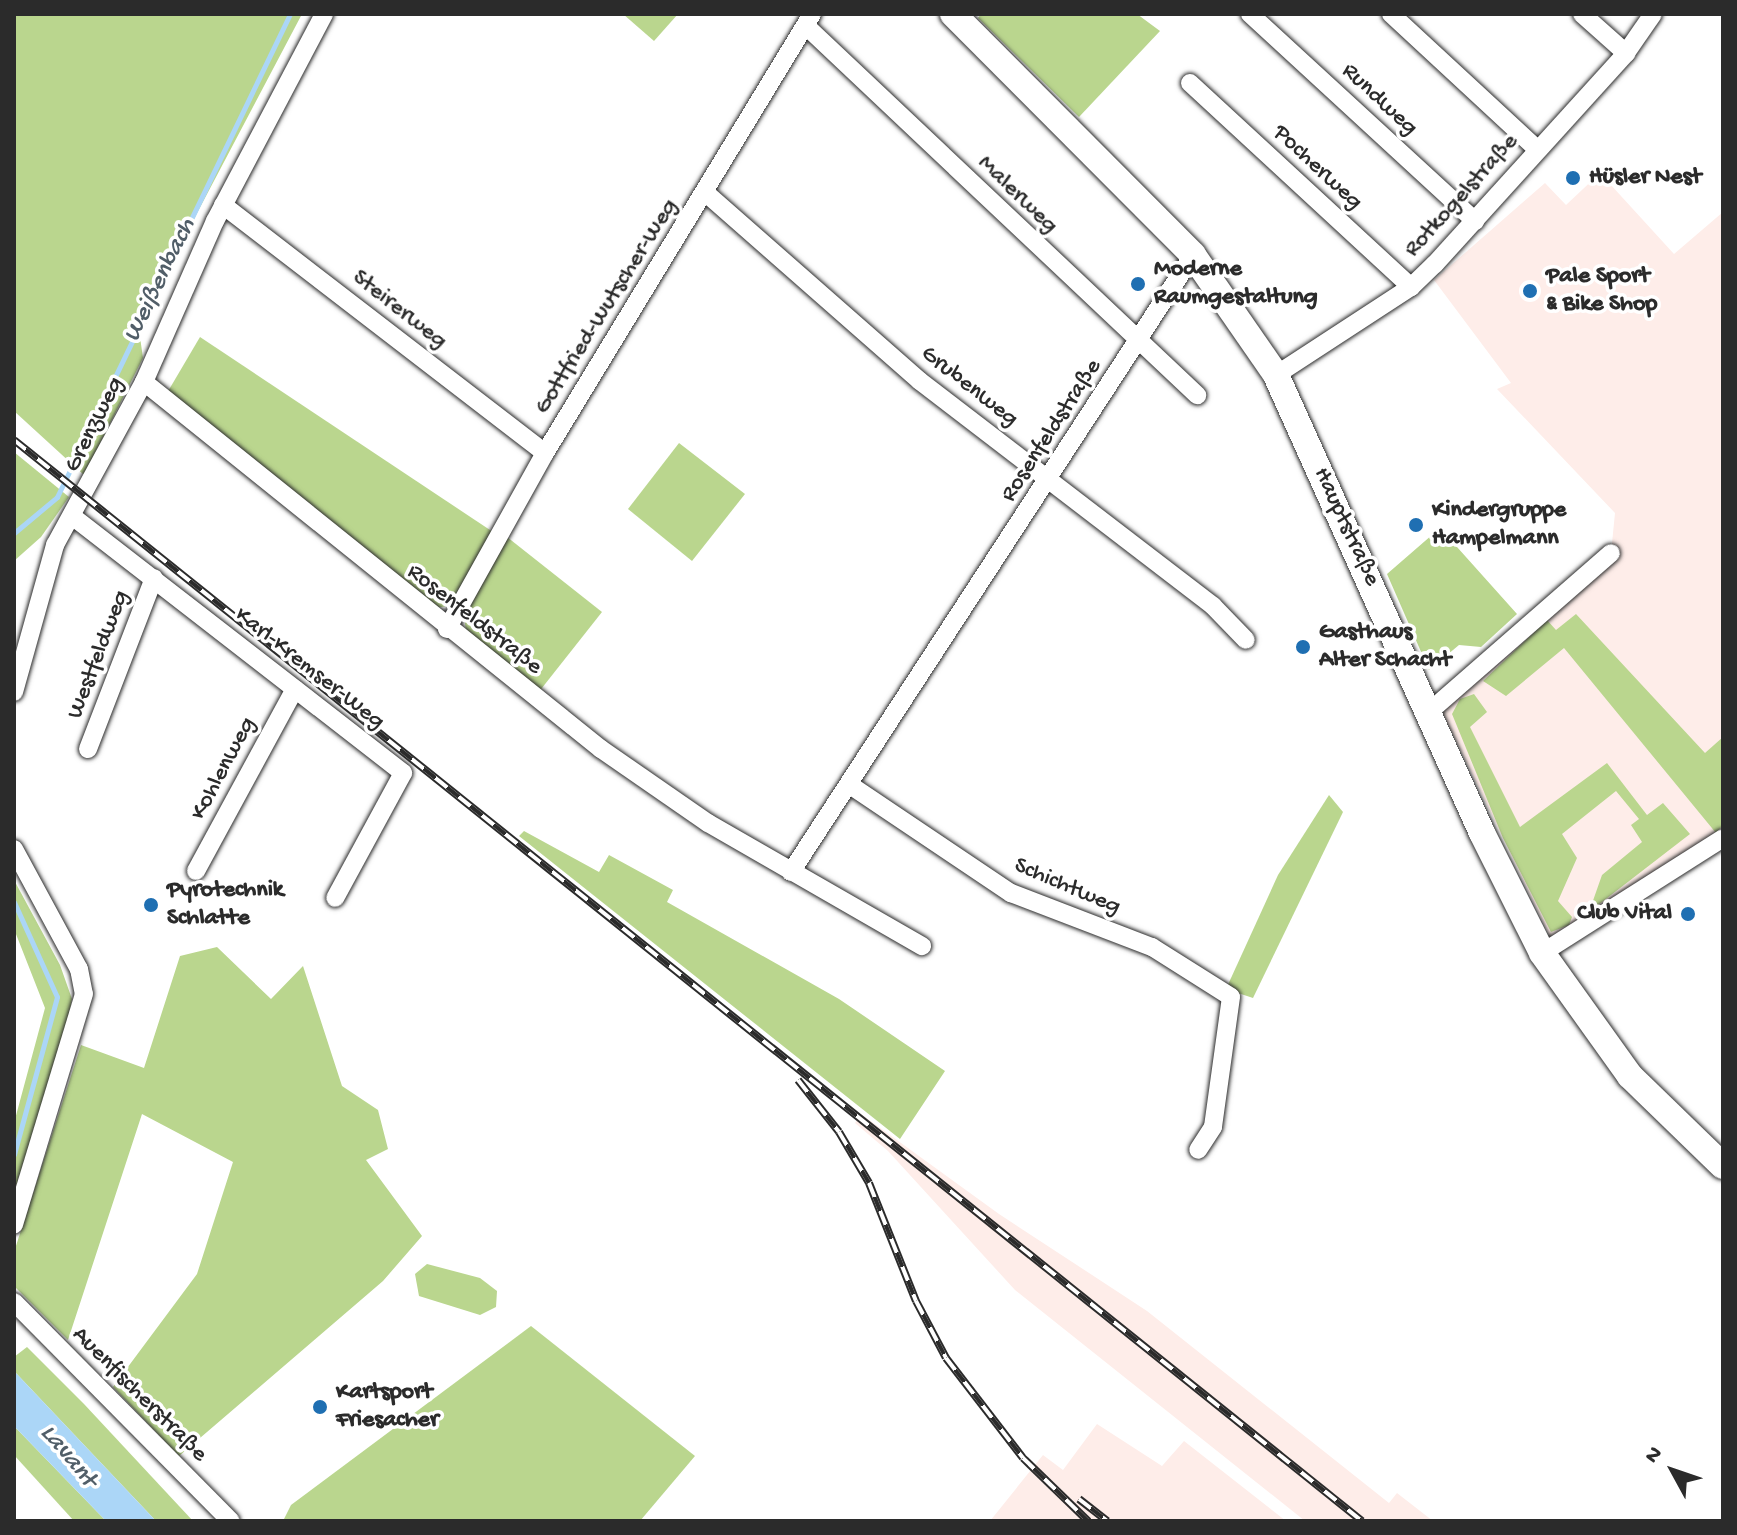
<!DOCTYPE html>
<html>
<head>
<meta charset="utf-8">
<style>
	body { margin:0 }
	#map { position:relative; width:1737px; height:1535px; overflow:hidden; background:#fff; font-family:"Gochi Hand",sans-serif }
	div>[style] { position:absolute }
	.built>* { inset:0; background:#feede9 }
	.green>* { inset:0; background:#bad68e }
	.water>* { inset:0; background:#abd6f7 }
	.stream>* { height:5px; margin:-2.5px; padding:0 2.5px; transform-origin:2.5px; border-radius:2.5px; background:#abd6f7 }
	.roads { filter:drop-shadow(0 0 2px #2b2b2b) drop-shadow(0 0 2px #2b2b2b) }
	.street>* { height:18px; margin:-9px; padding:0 9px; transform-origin:9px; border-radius:9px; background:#fff }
	.secondary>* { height:26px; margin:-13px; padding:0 13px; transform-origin:13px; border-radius:13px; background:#fff }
	.rail>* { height:8px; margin-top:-4px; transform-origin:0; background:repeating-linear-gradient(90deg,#fff 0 15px,#2b2b2b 0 30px); box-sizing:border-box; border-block:2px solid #2b2b2b }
	.dots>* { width:22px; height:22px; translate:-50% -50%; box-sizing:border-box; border:4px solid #fff; border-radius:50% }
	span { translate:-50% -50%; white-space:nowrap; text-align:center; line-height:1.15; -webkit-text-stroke:7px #fff; paint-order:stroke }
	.street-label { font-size:24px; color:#2b2b2b }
	.poi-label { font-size:24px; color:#2b2b2b; font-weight:700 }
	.left { translate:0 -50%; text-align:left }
	.right { translate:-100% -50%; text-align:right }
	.water-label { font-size:26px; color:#515e68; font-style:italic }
	.frame { position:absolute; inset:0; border:16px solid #2b2b2b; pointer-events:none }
	.north { position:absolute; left:1633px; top:1431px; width:80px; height:80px; -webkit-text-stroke:6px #fff; paint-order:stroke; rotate:310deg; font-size:22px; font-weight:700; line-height:32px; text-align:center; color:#2b2b2b }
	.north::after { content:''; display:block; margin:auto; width:28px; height:36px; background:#2b2b2b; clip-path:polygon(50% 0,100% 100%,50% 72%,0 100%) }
</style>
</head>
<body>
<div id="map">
	<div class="built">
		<i style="clip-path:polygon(1600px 173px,1674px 254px,1723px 212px,1723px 843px,1554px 945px,1438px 703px,1611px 553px,1615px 513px,1497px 389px,1511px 383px,1434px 280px,1545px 183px,1566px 205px)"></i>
		<i style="clip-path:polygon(861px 1114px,999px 1214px,1147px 1311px,1389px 1503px,1397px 1493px,1433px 1521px,1305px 1521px,1015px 1290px,888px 1151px,855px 1123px)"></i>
		<i style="clip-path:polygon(1097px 1424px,1162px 1466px,1184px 1441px,1286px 1521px,990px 1521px,1043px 1455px,1063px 1470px)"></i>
	</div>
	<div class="green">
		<i style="clip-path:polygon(14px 14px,302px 14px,196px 215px,140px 337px,143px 358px,84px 475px,14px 411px)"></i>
		<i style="clip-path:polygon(623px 14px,678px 14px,654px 41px)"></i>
		<i style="clip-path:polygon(981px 14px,1137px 14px,1160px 31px,1079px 117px,978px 18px)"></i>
		<i style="clip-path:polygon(200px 337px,493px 532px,449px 606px,434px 608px,167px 393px)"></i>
		<i style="clip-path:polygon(679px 443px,745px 494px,692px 561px,628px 509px)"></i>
		<i style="clip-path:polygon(14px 452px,69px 497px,41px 537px,14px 561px)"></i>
		<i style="clip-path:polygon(1440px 528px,1517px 614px,1481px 647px,1459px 645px,1429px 670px,1387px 574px)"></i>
		<i style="clip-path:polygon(507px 537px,602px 612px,538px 693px,467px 636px,464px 618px)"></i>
		<i style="clip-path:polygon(1576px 614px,1705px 753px,1723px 737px,1723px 825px,1716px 833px,1564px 648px,1506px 696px,1483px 681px,1547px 620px,1556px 630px)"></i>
		<i style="clip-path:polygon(1474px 694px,1487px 712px,1470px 727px,1520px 827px,1607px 763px,1647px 815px,1663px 803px,1690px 834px,1589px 912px,1602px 875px,1642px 842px,1631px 825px,1639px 819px,1616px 791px,1562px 834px,1577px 858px,1558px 901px,1572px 917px,1569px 925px,1551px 932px,1503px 838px,1452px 714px,1460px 699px)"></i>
		<i style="clip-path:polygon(1329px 795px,1343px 812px,1253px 998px,1226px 989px,1278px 875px)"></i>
		<i style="clip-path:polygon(524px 831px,599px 872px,609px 855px,673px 890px,667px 902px,839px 999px,945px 1071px,900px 1139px,519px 836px)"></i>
		<i style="clip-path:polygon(14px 880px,60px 965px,72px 999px,63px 1045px,14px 1192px,14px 1123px,45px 1008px,14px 929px)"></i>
		<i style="clip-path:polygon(217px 947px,271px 999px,303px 966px,342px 1086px,378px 1110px,388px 1149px,366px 1160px,422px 1236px,383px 1281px,179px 1456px,113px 1387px,197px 1274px,233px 1162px,142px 1114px,68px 1340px,14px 1286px,14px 1252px,81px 1045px,144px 1068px,180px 956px)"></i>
		<i style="clip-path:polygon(427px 1264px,480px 1278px,497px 1291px,496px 1307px,480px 1315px,419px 1296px,415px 1274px)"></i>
		<i style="clip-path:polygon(531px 1326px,695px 1456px,640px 1521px,283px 1521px,291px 1505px)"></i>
		<i style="clip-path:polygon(27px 1347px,84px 1404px,193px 1521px,156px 1521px,14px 1371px,14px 1357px)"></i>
		<i style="clip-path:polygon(14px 1426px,106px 1521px,74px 1521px,14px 1455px)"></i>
	</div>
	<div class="water">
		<i style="clip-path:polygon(14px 1371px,156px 1521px,106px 1521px,14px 1426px)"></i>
	</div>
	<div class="stream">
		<i style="left:14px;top:533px;width:56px;rotate:-39.9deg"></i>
		<i style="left:57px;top:497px;width:536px;rotate:-64.25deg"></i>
		<i style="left:14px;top:902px;width:104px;rotate:65.6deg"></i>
		<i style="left:57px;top:997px;width:163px;rotate:105.3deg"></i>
	</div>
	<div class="roads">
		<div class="street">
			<i style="left:1250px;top:14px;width:306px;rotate:42.6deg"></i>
			<i style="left:1391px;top:14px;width:199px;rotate:42.8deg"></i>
			<i style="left:1582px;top:14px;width:59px;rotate:41.6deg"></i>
			<i style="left:806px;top:26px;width:538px;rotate:43.34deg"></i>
			<i style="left:1190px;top:83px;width:301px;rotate:42.7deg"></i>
			<i style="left:707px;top:194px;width:283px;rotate:41.3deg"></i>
			<i style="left:920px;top:381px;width:369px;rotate:37.5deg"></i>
			<i style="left:1213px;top:606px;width:47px;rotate:45.9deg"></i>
			<i style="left:223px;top:205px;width:406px;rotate:37.6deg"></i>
			<i style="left:1276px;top:375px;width:161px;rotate:-33.1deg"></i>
			<i style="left:1411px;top:287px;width:33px;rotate:-44deg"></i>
			<i style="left:1435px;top:264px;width:285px;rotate:-47.8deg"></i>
			<i style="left:1626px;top:53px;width:47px;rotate:-55.3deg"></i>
			<i style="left:144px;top:382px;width:586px;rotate:38.77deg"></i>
			<i style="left:601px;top:749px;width:130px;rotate:34.7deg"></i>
			<i style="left:708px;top:823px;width:247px;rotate:29.9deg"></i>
			<i style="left:72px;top:516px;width:419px;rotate:37.8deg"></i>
			<i style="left:403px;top:773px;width:142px;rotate:118.5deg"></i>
			<i style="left:447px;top:629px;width:201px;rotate:-60.9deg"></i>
			<i style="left:545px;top:453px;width:514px;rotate:-58.69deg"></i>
			<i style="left:14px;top:692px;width:153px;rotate:-74.4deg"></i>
			<i style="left:55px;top:545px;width:186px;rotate:-61.4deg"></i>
			<i style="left:144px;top:382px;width:176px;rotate:-66.2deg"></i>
			<i style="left:215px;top:221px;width:234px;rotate:-62.2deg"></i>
			<i style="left:1430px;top:711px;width:240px;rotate:-41.1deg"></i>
			<i style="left:88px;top:749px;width:183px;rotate:-68.9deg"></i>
			<i style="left:850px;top:785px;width:194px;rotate:33.9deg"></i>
			<i style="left:1011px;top:893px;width:151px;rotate:21deg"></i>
			<i style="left:1152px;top:947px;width:93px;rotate:32.3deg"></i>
			<i style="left:1231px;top:997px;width:131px;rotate:97.9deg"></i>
			<i style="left:1213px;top:1127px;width:27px;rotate:123deg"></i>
			<i style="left:14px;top:849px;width:136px;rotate:61.6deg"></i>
			<i style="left:79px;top:969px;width:25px;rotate:79deg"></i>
			<i style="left:84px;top:994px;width:241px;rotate:106.9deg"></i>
			<i style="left:196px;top:871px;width:207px;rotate:-61.5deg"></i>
			<i style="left:791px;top:872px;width:736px;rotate:-56.91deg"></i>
			<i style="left:1542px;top:953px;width:214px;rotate:-32.4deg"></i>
			<i style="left:14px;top:1302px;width:308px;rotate:45.3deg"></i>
		</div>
		<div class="secondary">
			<i style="left:953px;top:14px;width:340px;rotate:45.1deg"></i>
			<i style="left:1193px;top:255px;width:146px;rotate:55.3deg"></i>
			<i style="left:1276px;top:375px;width:502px;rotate:65.78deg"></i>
			<i style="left:1482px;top:833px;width:134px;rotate:63.4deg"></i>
			<i style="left:1542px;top:953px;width:151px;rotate:54.4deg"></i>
			<i style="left:1630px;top:1076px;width:129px;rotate:44.1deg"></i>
		</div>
	</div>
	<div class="rail">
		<i style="left:14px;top:440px;width:1728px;rotate:38.73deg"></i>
		<i style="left:798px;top:1080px;width:66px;rotate:51.7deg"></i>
		<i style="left:839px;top:1132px;width:59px;rotate:59.5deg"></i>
		<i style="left:869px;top:1183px;width:127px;rotate:68.3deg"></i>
		<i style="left:916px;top:1301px;width:64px;rotate:62.2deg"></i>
		<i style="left:946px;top:1358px;width:126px;rotate:52.4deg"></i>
		<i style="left:1023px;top:1458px;width:91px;rotate:44.1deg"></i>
		<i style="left:1079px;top:1499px;width:36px;rotate:38deg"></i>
	</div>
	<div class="dots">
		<i style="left:1573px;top:178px;background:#1f6fb2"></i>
		<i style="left:1138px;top:284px;background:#1f6fb2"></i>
		<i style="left:1530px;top:291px;background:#1f6fb2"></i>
		<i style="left:1416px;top:525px;background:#1f6fb2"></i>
		<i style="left:1303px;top:647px;background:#1f6fb2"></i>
		<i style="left:151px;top:905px;background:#1f6fb2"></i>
		<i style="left:1688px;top:914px;background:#1f6fb2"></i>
		<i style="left:320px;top:1407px;background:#1f6fb2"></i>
	</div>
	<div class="street-label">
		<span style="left:1379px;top:100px;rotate:43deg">Rundweg</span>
		<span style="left:1317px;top:168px;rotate:43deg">Pocherweg</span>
		<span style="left:1017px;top:195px;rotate:44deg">Malerweg</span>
		<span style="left:1462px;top:196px;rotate:-48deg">Rotkogelstraße</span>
		<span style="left:607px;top:307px;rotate:-58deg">Gottfried-Wutscher-Weg</span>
		<span style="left:399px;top:310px;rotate:38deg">Steirerweg</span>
		<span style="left:969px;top:387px;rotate:38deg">Grubenweg</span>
		<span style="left:95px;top:425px;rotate:-63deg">Grenzweg</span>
		<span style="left:1052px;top:431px;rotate:-57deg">Rosenfeldstraße</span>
		<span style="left:1346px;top:527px;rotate:65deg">Hauptstraße</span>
		<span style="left:474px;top:620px;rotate:38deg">Rosenfeldstraße</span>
		<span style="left:99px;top:655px;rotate:-69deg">Westfeldweg</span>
		<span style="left:309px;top:669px;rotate:38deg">Karl-Kremser-Weg</span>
		<span style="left:224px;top:769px;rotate:-62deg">Kohlenweg</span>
		<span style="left:1067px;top:887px;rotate:23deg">Schichtweg</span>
		<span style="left:139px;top:1395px;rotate:45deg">Auenfischerstraße</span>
	</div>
	<div class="poi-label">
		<span class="left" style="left:1589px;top:178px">Hüsler Nest</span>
		<span class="left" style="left:1154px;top:284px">Moderne<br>Raumgestaltung</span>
		<span class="left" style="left:1546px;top:291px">Pale Sport<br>&amp; Bike Shop</span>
		<span class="left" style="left:1432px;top:525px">Kindergruppe<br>Hampelmann</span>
		<span class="left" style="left:1319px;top:647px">Gasthaus<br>Alter Schacht</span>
		<span class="left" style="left:167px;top:905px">Pyrotechnik<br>Schlatte</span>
		<span class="right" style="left:1672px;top:914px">Club Vital</span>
		<span class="left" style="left:336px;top:1407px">Kartsport<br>Friesacher</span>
	</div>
	<div class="water-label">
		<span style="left:161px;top:281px;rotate:-64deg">Weißenbach</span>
		<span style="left:67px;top:1457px;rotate:50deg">Lavant</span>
	</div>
	<div class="frame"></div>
	<div class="north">N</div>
</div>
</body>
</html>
